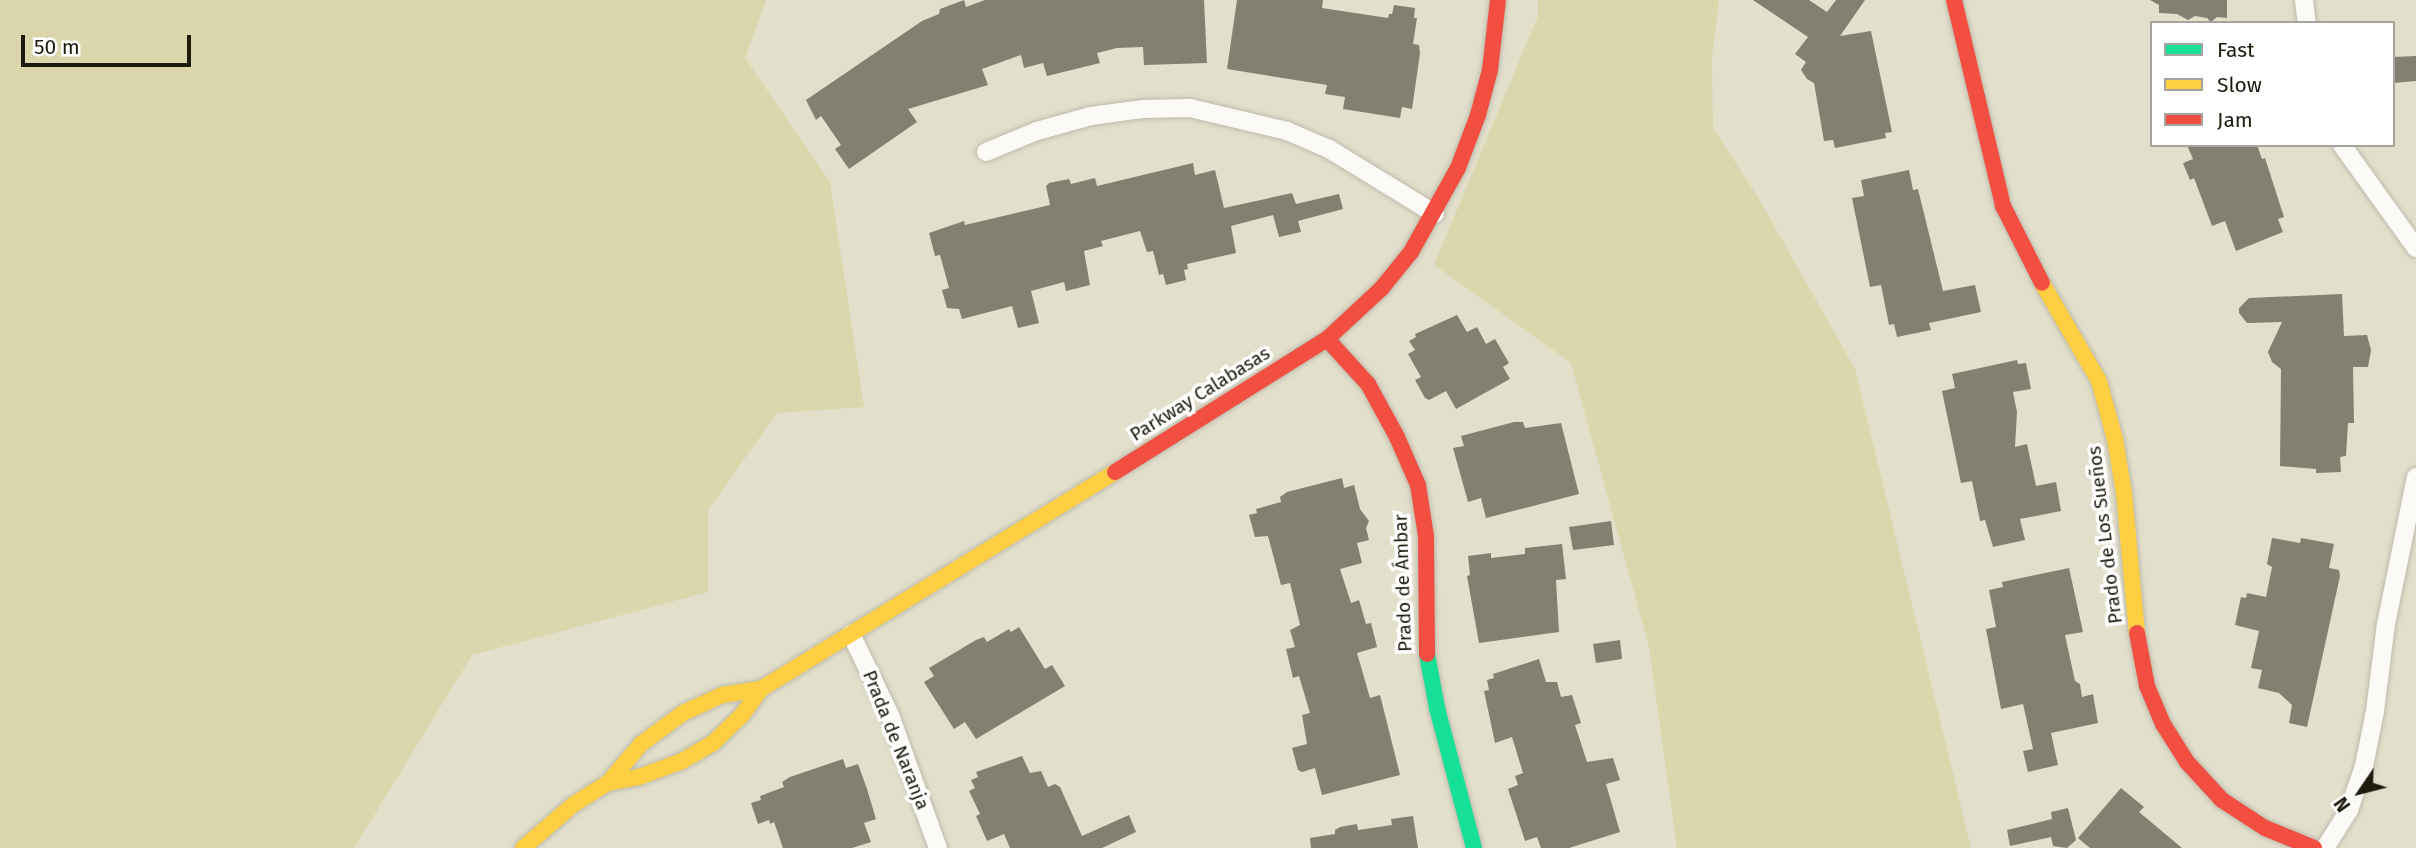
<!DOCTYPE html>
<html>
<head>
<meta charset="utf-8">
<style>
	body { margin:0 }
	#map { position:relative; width:2416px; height:848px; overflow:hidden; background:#e2dfcb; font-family:"Fira Sans",sans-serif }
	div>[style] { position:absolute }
	.green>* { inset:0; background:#dbd6ac }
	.building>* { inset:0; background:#828071 }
	.roads { filter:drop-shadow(0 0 2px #bdbbab) drop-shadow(0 0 2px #bdbbab) }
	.street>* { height:18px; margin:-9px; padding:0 9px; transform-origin:9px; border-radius:9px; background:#fbfaf7 }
	.fast>* { height:16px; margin:-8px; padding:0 8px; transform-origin:8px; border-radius:8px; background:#16e098 }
	.slow>* { height:16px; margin:-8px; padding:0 8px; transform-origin:8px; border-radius:8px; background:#ffcf43 }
	.jam>* { height:16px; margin:-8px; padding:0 8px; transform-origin:8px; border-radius:8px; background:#f24e42 }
	span { translate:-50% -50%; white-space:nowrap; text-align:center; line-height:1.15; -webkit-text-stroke:7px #fff; paint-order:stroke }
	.street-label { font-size:19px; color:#1d1b0e }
	.legend { position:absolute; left:2150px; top:21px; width:245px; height:126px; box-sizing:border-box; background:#fff; border:2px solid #a5a49f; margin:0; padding:9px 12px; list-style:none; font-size:21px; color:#1d1b0e }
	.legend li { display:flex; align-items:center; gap:14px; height:35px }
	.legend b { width:35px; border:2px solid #a5a49f }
	.north { position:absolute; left:2325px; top:757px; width:70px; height:70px; -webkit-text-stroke:5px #fff; paint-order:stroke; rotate:235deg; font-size:19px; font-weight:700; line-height:28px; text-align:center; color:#1d1b0e }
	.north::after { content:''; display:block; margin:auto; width:24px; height:32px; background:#1d1b0e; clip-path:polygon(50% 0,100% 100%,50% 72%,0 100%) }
	.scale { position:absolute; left:21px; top:35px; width:170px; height:32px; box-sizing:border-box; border:4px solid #1d1b0e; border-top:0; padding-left:9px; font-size:21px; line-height:24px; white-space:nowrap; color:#1d1b0e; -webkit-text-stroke:5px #fff; paint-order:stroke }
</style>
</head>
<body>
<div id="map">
	<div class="green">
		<i style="clip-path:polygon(0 0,766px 0,745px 58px,830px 182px,864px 407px,777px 413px,708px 510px,708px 592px,472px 655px,354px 848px,0 848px)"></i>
		<i style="clip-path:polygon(1538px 0,1719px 0,1712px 57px,1713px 128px,1759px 199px,1855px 369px,1971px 848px,1677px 848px,1649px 647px,1571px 363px,1434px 265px,1538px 16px)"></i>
	</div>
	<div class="building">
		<i style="clip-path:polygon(964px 0,966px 7px,985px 0,1204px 0,1207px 63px,1144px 65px,1143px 47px,1117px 48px,1097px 53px,1100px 63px,1047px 76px,1043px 63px,1024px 68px,1021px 55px,982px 69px,988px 85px,908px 109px,917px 122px,849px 169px,835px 149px,841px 145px,821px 116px,816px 120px,806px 100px,922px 21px,939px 14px,940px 9px)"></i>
		<i style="clip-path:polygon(1237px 0,1323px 0,1322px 8px,1388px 18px,1389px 14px,1392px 14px,1394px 5px,1415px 8px,1414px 18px,1417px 18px,1413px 44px,1419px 45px,1420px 53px,1412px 109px,1402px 107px,1400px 118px,1343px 109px,1345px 97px,1325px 94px,1327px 85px,1227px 69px)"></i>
		<i style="clip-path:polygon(1753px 0,1809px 0,1827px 12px,1836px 0,1865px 0,1840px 36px,1871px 31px,1892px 132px,1885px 133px,1886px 138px,1835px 148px,1833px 140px,1824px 141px,1814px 83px,1807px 79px,1801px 70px,1806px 62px,1795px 54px,1808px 37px)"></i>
		<i style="clip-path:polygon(2150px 0,2227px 0,2227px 18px,2217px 17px,2211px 22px,2207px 18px,2195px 16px,2188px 20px,2177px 14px,2159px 13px,2159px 5px)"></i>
		<i style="clip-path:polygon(2416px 56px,2416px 81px,2393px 83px,2393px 57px)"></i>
		<i style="clip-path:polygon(2187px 145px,2257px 145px,2262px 159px,2265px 158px,2284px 217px,2278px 219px,2283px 232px,2236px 251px,2225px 221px,2212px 226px,2194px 178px,2190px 180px,2183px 163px,2193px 159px)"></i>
		<i style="clip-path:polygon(1193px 163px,1195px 175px,1215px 170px,1224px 208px,1292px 193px,1296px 204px,1339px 194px,1343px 209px,1298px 221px,1301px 232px,1279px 237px,1273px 215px,1231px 226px,1236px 253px,1187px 264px,1188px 269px,1184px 270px,1186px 280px,1166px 285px,1163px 274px,1159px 275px,1153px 251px,1147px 252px,1140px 231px,1101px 241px,1103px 246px,1084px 251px,1090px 285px,1066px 291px,1064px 282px,1031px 291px,1039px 323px,1018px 328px,1012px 306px,962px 319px,959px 309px,947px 308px,942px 290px,949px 288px,940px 255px,935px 256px,929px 233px,964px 221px,965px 225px,1050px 205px,1046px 186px,1049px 183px,1069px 179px,1071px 184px,1095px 178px,1097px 186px)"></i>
		<i style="clip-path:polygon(1909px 170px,1913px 190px,1918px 189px,1943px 291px,1975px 285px,1981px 312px,1929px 323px,1931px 330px,1897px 337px,1894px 324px,1889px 325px,1881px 285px,1870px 287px,1852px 198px,1864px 196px,1861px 180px)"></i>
		<i style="clip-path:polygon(2342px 294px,2344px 336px,2367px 335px,2371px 350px,2368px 367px,2353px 367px,2354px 423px,2348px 423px,2346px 456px,2340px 457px,2341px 472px,2316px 473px,2316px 469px,2280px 466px,2281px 369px,2272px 362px,2268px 352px,2282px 322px,2247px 323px,2239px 313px,2239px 308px,2249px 298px)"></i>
		<i style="clip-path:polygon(1457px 315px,1467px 332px,1477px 327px,1486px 344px,1495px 339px,1509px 363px,1503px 367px,1510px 379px,1456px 409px,1446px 391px,1429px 400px,1425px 398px,1415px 380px,1421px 377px,1408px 354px,1415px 350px,1409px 341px,1416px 337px,1415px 334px)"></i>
		<i style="clip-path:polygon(2017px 360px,2018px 364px,2026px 363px,2031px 389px,2013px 392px,2017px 412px,2015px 447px,2027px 444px,2036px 486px,2056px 482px,2061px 511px,2020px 519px,2025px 540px,1993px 547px,1985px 520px,1980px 521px,1972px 481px,1961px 483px,1942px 391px,1955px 388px,1952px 374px)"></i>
		<i style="clip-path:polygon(1514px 422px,1523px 422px,1525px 428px,1561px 423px,1579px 494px,1486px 518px,1481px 498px,1468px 502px,1453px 448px,1464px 446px,1461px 436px)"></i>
		<i style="clip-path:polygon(1342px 478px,1344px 488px,1354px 485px,1360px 509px,1369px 521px,1366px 528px,1369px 540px,1357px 543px,1362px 563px,1340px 569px,1351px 603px,1359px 600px,1366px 624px,1371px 623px,1377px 647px,1357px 653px,1370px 698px,1380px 695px,1400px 775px,1322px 795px,1315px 768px,1302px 772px,1298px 770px,1292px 748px,1307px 744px,1302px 715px,1310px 713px,1299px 676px,1293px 678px,1287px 653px,1286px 649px,1295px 647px,1290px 630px,1300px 625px,1290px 583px,1281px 585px,1268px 536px,1255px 537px,1249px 515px,1257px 513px,1256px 509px,1281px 502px,1280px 497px,1287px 492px)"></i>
		<i style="clip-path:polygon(1611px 521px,1614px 545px,1573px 550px,1569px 527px)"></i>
		<i style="clip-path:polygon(2272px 538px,2300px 543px,2301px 538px,2334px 544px,2329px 568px,2339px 570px,2340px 576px,2307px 727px,2289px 723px,2292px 705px,2279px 693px,2258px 688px,2262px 670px,2251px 668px,2259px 631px,2235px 625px,2241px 597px,2246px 598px,2247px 593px,2266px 597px,2272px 567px,2267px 564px)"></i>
		<i style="clip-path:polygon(1562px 544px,1566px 579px,1556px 580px,1559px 632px,1479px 643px,1467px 576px,1470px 575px,1468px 556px,1491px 553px,1491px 558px,1525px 554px,1525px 548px)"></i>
		<i style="clip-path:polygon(2069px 568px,2083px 632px,2065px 635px,2075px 681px,2080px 684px,2082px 697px,2093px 694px,2098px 723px,2051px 733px,2058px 765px,2028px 772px,2023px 751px,2033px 749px,2023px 704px,2001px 709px,1986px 629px,1996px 627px,1989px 590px,2003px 587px,2002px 582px)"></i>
		<i style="clip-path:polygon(1019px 627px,1045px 669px,1052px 665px,1065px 686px,976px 739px,965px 722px,954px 729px,924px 682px,934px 676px,929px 668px,976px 640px,984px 637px,987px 642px,1009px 629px,1011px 632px)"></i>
		<i style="clip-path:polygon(1620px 640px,1622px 659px,1596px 663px,1593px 644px)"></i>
		<i style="clip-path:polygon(1539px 659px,1546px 682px,1557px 682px,1561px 697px,1572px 695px,1581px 723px,1575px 725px,1587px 762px,1613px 758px,1620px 780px,1606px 784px,1620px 832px,1569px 848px,1541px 848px,1537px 837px,1525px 841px,1508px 789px,1518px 785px,1515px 776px,1523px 773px,1512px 737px,1495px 743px,1484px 691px,1489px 690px,1487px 680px,1494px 678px,1493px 674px)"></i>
		<i style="clip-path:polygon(1022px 756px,1030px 773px,1041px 771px,1048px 787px,1055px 784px,1060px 787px,1082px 836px,1129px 815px,1136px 832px,1102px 848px,1010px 848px,1004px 834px,987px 841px,976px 816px,980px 814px,969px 791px,975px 788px,971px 780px,978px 777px,976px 772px)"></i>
		<i style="clip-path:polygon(843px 759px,846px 768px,858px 764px,867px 789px,876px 819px,864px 823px,871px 842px,852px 848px,783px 848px,774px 822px,770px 824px,769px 820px,758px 824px,751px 803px,761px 800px,760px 796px,784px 787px,782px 782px,790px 777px)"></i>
		<i style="clip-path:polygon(2121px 788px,2144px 807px,2139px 812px,2182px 848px,2090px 848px,2078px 838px)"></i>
		<i style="clip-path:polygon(2068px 808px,2076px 840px,2067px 848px,2053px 846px,2051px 837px,2010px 846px,2007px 830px,2052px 819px,2051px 812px)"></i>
		<i style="clip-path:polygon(1413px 816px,1418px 848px,1311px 848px,1310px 838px,1335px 834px,1335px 830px,1340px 827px,1357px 824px,1358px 830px,1392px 825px,1391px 819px)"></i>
	</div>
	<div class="roads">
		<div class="street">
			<i style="left:2304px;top:0;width:23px;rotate:83deg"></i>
			<i style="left:2342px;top:145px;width:127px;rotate:54.3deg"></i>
			<i style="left:986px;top:152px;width:55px;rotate:-22.4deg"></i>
			<i style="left:1037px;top:131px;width:56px;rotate:-15.5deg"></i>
			<i style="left:1091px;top:116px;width:51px;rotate:-7.8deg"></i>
			<i style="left:1142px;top:109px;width:48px;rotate:-1.2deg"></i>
			<i style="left:1190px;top:108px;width:100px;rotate:13.3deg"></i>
			<i style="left:1287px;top:131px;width:46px;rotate:23.2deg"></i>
			<i style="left:1329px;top:149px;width:124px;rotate:31.5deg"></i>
			<i style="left:851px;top:634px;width:90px;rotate:64.3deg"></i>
			<i style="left:890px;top:715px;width:141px;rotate:70.2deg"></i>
			<i style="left:2325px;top:848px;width:45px;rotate:-57.7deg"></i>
			<i style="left:2349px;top:810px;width:46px;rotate:-71.2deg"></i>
			<i style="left:2364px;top:766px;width:56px;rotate:-78.7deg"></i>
			<i style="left:2375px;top:711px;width:88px;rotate:-82.8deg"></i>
			<i style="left:2386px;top:624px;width:150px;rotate:-78.5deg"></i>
		</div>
		<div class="fast">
			<i style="left:1427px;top:654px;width:55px;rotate:79.5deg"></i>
			<i style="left:1437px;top:708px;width:145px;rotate:75.2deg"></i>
		</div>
		<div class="slow">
			<i style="left:2042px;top:283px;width:113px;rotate:59.8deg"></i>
			<i style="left:2099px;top:381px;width:60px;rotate:74.6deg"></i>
			<i style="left:2115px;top:439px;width:55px;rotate:80.5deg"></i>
			<i style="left:2124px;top:493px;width:141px;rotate:84.7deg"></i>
			<i style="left:608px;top:783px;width:32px;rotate:-11deg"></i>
			<i style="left:639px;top:777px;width:46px;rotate:-20.4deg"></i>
			<i style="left:682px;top:761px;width:34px;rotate:-30deg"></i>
			<i style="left:712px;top:744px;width:42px;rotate:-44deg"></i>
			<i style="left:742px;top:715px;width:32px;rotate:-54deg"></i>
			<i style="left:761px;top:689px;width:415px;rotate:-31.5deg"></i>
			<i style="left:523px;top:848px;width:67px;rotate:-40.8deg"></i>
			<i style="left:574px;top:804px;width:40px;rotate:-32deg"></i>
			<i style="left:608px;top:783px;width:51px;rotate:-49.8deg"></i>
			<i style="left:641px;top:744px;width:52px;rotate:-36.4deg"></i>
			<i style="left:683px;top:713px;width:43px;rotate:-24.8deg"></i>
			<i style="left:722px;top:695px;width:39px;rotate:-9deg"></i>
		</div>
		<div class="jam">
			<i style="left:1954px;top:0;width:212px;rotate:76.6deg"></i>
			<i style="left:2003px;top:206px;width:86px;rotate:63.1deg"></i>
			<i style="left:1327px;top:339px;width:61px;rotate:47.7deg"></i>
			<i style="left:1368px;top:384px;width:60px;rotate:61.3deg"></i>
			<i style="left:1397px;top:437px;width:52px;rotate:66.4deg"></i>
			<i style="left:1418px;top:485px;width:52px;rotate:81.1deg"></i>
			<i style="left:1426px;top:536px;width:118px;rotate:89.5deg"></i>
			<i style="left:1115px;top:472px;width:250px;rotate:-32.1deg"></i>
			<i style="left:1327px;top:339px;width:74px;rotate:-42.8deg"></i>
			<i style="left:1381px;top:289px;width:48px;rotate:-51deg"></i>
			<i style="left:1411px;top:252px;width:96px;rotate:-60.8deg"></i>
			<i style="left:1458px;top:168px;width:57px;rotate:-69.3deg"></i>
			<i style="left:1478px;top:115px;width:47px;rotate:-75.1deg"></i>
			<i style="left:1490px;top:70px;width:70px;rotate:-83.5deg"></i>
			<i style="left:2137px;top:633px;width:54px;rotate:79.3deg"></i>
			<i style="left:2147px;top:686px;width:41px;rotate:67.2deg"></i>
			<i style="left:2163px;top:724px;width:45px;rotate:57.7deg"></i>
			<i style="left:2187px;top:762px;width:52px;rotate:47.4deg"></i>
			<i style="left:2222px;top:800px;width:51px;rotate:33.1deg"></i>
			<i style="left:2265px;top:828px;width:53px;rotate:22.2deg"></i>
		</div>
	</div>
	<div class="street-label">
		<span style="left:1200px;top:394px;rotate:-32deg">Parkway Calabasas</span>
		<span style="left:2105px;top:535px;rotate:-97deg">Prado de Los Sueños</span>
		<span style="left:1403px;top:583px;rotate:-92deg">Prado de Ámbar</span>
		<span style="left:896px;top:740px;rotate:68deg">Prada de Naranja</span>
	</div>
	<ul class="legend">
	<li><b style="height:9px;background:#16e098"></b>Fast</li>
	<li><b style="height:9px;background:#ffcf43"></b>Slow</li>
	<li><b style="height:9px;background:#f24e42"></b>Jam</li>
	</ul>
	<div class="north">N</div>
	<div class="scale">50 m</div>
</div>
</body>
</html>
